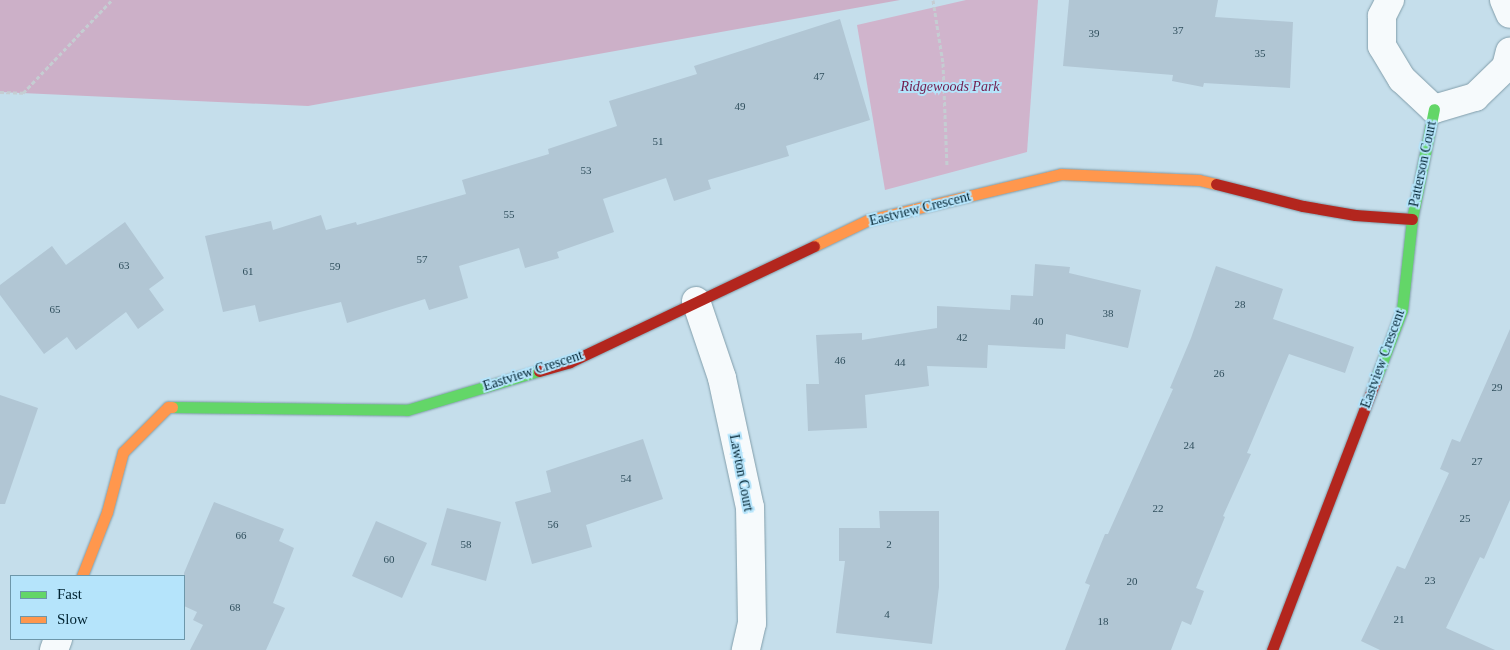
<!DOCTYPE html>
<html>
<head>
<meta charset="utf-8">
<style>
	body { margin:0 }
	#map { position:relative; width:1510px; height:650px; overflow:hidden; background:#c5deeb; font-family:"Times New Roman",serif }
	div>[style] { position:absolute }
	.green>* { inset:0; background:#d0b4cc }
	.forest>* { inset:0; background:#ccb0c8 }
	.building>* { inset:0; background:#b1c6d4 }
	.path>* { height:3px; margin-top:-1.5px; transform-origin:0; background:repeating-linear-gradient(90deg,#c5cdd2 0 4px,transparent 0 6.5px) }
	.roads { filter:drop-shadow(0 0 1px #829eab) drop-shadow(0 0 1px #829eab) }
	.street>* { height:28px; margin:-14px; padding:0 14px; transform-origin:14px; border-radius:14px; background:#f6fafc }
	.fast>* { height:11px; margin:-5.5px; padding:0 5.5px; transform-origin:5.5px; border-radius:5.5px; background:#63d668 }
	.slow>* { height:11px; margin:-5.5px; padding:0 5.5px; transform-origin:5.5px; border-radius:5.5px; background:#ff974d }
	.jam>* { height:11px; margin:-5.5px; padding:0 5.5px; transform-origin:5.5px; border-radius:5.5px; background:#b3261e }
	span { translate:-50% -50%; white-space:nowrap; text-align:center; line-height:1.15; -webkit-text-stroke:4px #b5e4fb; paint-order:stroke }
	.number-label { font-size:11px; color:#304f5d }
	.number-label span { -webkit-text-stroke-width:0 }
	.park-label { font-size:14px; color:#721e4e; font-style:italic }
	.street-label { font-size:14px; color:#002331 }
	.legend { position:absolute; left:10px; top:575px; width:175px; height:65px; box-sizing:border-box; background:#b5e4fb; border:1px solid #6d97aa; margin:0; padding:6px 9px; list-style:none; font-size:15px; color:#002331 }
	.legend li { display:flex; align-items:center; gap:10px; height:25px }
	.legend b { width:25px; border:1px solid #6d97aa }
</style>
</head>
<body>
<div id="map">
	<div class="green">
		<i style="clip-path:polygon(966px 0,1038px 0,1027px 152px,885px 190px,857px 25px)"></i>
	</div>
	<div class="forest">
		<i style="clip-path:polygon(0 0,900px 0,308px 106px,0 92px)"></i>
	</div>
	<div class="building">
		<i style="clip-path:polygon(1069px 0,1218px 0,1215px 17px,1293px 22px,1290px 88px,1204px 83px,1203px 87px,1172px 81px,1173px 75px,1063px 66px)"></i>
		<i style="clip-path:polygon(840px 19px,870px 120px,786px 146px,789px 156px,708px 180px,711px 189px,674px 201px,666px 178px,603px 199px,614px 232px,557px 252px,559px 258px,525px 268px,519px 248px,459px 266px,468px 298px,429px 310px,425px 299px,347px 323px,341px 302px,259px 322px,255px 305px,223px 312px,205px 236px,271px 221px,273px 230px,321px 215px,326px 230px,356px 222px,357px 225px,466px 194px,462px 180px,549px 154px,548px 149px,617px 126px,609px 101px,697px 74px,694px 66px)"></i>
		<i style="clip-path:polygon(125px 222px,164px 278px,149px 289px,164px 310px,138px 329px,126px 312px,76px 350px,67px 337px,44px 354px,0 295px,0 285px,52px 246px,66px 265px)"></i>
		<i style="clip-path:polygon(1035px 264px,1070px 267px,1069px 273px,1141px 290px,1128px 348px,1066px 334px,1065px 349px,988px 345px,987px 368px,927px 366px,929px 386px,865px 395px,867px 428px,808px 431px,806px 384px,819px 384px,816px 335px,862px 333px,862px 340px,937px 328px,937px 306px,1010px 310px,1011px 295px,1033px 296px)"></i>
		<i style="clip-path:polygon(1216px 266px,1283px 289px,1273px 319px,1354px 347px,1345px 373px,1289px 354px,1247px 453px,1251px 454px,1223px 516px,1225px 517px,1196px 588px,1204px 591px,1191px 625px,1182px 621px,1171px 650px,1065px 650px,1090px 585px,1085px 583px,1105px 534px,1108px 534px,1173px 389px,1170px 388px,1191px 338px)"></i>
		<i style="clip-path:polygon(1510px 329px,1510px 500px,1484px 559px,1480px 557px,1446px 628px,1495px 650px,1380px 650px,1361px 641px,1397px 566px,1405px 569px,1449px 473px,1440px 469px,1452px 439px,1460px 442px)"></i>
		<i style="clip-path:polygon(0 395px,38px 408px,5px 504px,0 504px)"></i>
		<i style="clip-path:polygon(643px 439px,663px 499px,586px 525px,592px 547px,532px 564px,515px 502px,551px 492px,546px 471px)"></i>
		<i style="clip-path:polygon(214px 502px,284px 529px,279px 541px,294px 548px,273px 603px,285px 608px,266px 650px,190px 650px,203px 625px,193px 620px,197px 612px,184px 606px,184px 573px)"></i>
		<i style="clip-path:polygon(447px 508px,501px 522px,486px 581px,431px 565px)"></i>
		<i style="clip-path:polygon(879px 511px,939px 511px,939px 587px,932px 644px,836px 633px,845px 561px,839px 561px,839px 528px,880px 528px)"></i>
		<i style="clip-path:polygon(376px 521px,427px 543px,402px 598px,352px 576px)"></i>
	</div>
	<div class="path">
		<i style="left:933px;top:0;width:64px;rotate:81deg"></i>
		<i style="left:943px;top:63px;width:103px;rotate:87.8deg"></i>
		<i style="left:0;top:92px;width:23px;rotate:2deg"></i>
		<i style="left:23px;top:93px;width:129px;rotate:-46.3deg"></i>
	</div>
	<div class="roads">
		<div class="street">
			<i style="left:1390px;top:0;width:18px;rotate:117deg"></i>
			<i style="left:1382px;top:16px;width:30px;rotate:90deg"></i>
			<i style="left:1382px;top:46px;width:39px;rotate:59deg"></i>
			<i style="left:1402px;top:79px;width:44px;rotate:43.2deg"></i>
			<i style="left:1434px;top:109px;width:43px;rotate:-16.3deg"></i>
			<i style="left:1475px;top:97px;width:43px;rotate:-44.1deg"></i>
			<i style="left:1506px;top:67px;width:16px;rotate:-76deg"></i>
			<i style="left:1504px;top:0;width:15px;rotate:67deg"></i>
			<i style="left:696px;top:301px;width:81px;rotate:71.3deg"></i>
			<i style="left:722px;top:378px;width:132px;rotate:77.8deg"></i>
			<i style="left:750px;top:507px;width:116px;rotate:89deg"></i>
			<i style="left:752px;top:623px;width:28px;rotate:103deg"></i>
			<i style="left:54px;top:650px;width:12px;rotate:-70deg"></i>
		</div>
		<div class="fast">
			<i style="left:1375px;top:381px;width:76px;rotate:-69.2deg"></i>
			<i style="left:1402px;top:310px;width:92px;rotate:-83.7deg"></i>
			<i style="left:1412px;top:219px;width:112px;rotate:-78.7deg"></i>
			<i style="left:172px;top:407px;width:235px;rotate:0.7deg"></i>
			<i style="left:407px;top:410px;width:138px;rotate:-16.5deg"></i>
		</div>
		<div class="slow">
			<i style="left:814px;top:246px;width:60px;rotate:-25.7deg"></i>
			<i style="left:868px;top:220px;width:198px;rotate:-13.4deg"></i>
			<i style="left:1061px;top:174px;width:138px;rotate:2.5deg"></i>
			<i style="left:1199px;top:180px;width:17px;rotate:13deg"></i>
			<i style="left:82px;top:576px;width:69px;rotate:-68.7deg"></i>
			<i style="left:107px;top:512px;width:62px;rotate:-75.1deg"></i>
			<i style="left:123px;top:452px;width:64px;rotate:-45deg"></i>
			<i style="left:168px;top:407px;width:4px"></i>
		</div>
		<div class="jam">
			<i style="left:1216px;top:184px;width:90px;rotate:14.2deg"></i>
			<i style="left:1303px;top:206px;width:53px;rotate:9.8deg"></i>
			<i style="left:1355px;top:215px;width:57px;rotate:4deg"></i>
			<i style="left:539px;top:371px;width:32px;rotate:-16deg"></i>
			<i style="left:570px;top:362px;width:270px;rotate:-25.4deg"></i>
			<i style="left:1272px;top:650px;width:288px;rotate:-69deg"></i>
		</div>
	</div>
	<div class="number-label">
		<span style="left:1178px;top:30px">37</span>
		<span style="left:1094px;top:33px">39</span>
		<span style="left:1260px;top:53px">35</span>
		<span style="left:819px;top:76px">47</span>
		<span style="left:740px;top:106px">49</span>
		<span style="left:658px;top:141px">51</span>
		<span style="left:586px;top:170px">53</span>
		<span style="left:509px;top:214px">55</span>
		<span style="left:422px;top:259px">57</span>
		<span style="left:124px;top:265px">63</span>
		<span style="left:335px;top:266px">59</span>
		<span style="left:248px;top:271px">61</span>
		<span style="left:1240px;top:304px">28</span>
		<span style="left:55px;top:309px">65</span>
		<span style="left:1108px;top:313px">38</span>
		<span style="left:1038px;top:321px">40</span>
		<span style="left:962px;top:337px">42</span>
		<span style="left:840px;top:360px">46</span>
		<span style="left:900px;top:362px">44</span>
		<span style="left:1219px;top:373px">26</span>
		<span style="left:1497px;top:387px">29</span>
		<span style="left:1189px;top:445px">24</span>
		<span style="left:1477px;top:461px">27</span>
		<span style="left:626px;top:478px">54</span>
		<span style="left:1158px;top:508px">22</span>
		<span style="left:1465px;top:518px">25</span>
		<span style="left:553px;top:524px">56</span>
		<span style="left:241px;top:535px">66</span>
		<span style="left:466px;top:544px">58</span>
		<span style="left:889px;top:544px">2</span>
		<span style="left:389px;top:559px">60</span>
		<span style="left:1430px;top:580px">23</span>
		<span style="left:1132px;top:581px">20</span>
		<span style="left:235px;top:607px">68</span>
		<span style="left:887px;top:614px">4</span>
		<span style="left:1399px;top:619px">21</span>
		<span style="left:1103px;top:621px">18</span>
	</div>
	<div class="park-label">
		<span style="left:950px;top:87px">Ridgewoods Park</span>
	</div>
	<div class="street-label">
		<span style="left:1423px;top:164px;rotate:-78deg">Patterson Court</span>
		<span style="left:920px;top:209px;rotate:-14deg">Eastview Crescent</span>
		<span style="left:1383px;top:359px;rotate:-70deg">Eastview Crescent</span>
		<span style="left:533px;top:371px;rotate:-18deg">Eastview Crescent</span>
		<span style="left:741px;top:473px;rotate:79deg">Lawton Court</span>
	</div>
	<ul class="legend">
	<li><b style="height:6px;background:#63d668"></b>Fast</li>
	<li><b style="height:6px;background:#ff974d"></b>Slow</li>
	</ul>
</div>
</body>
</html>
